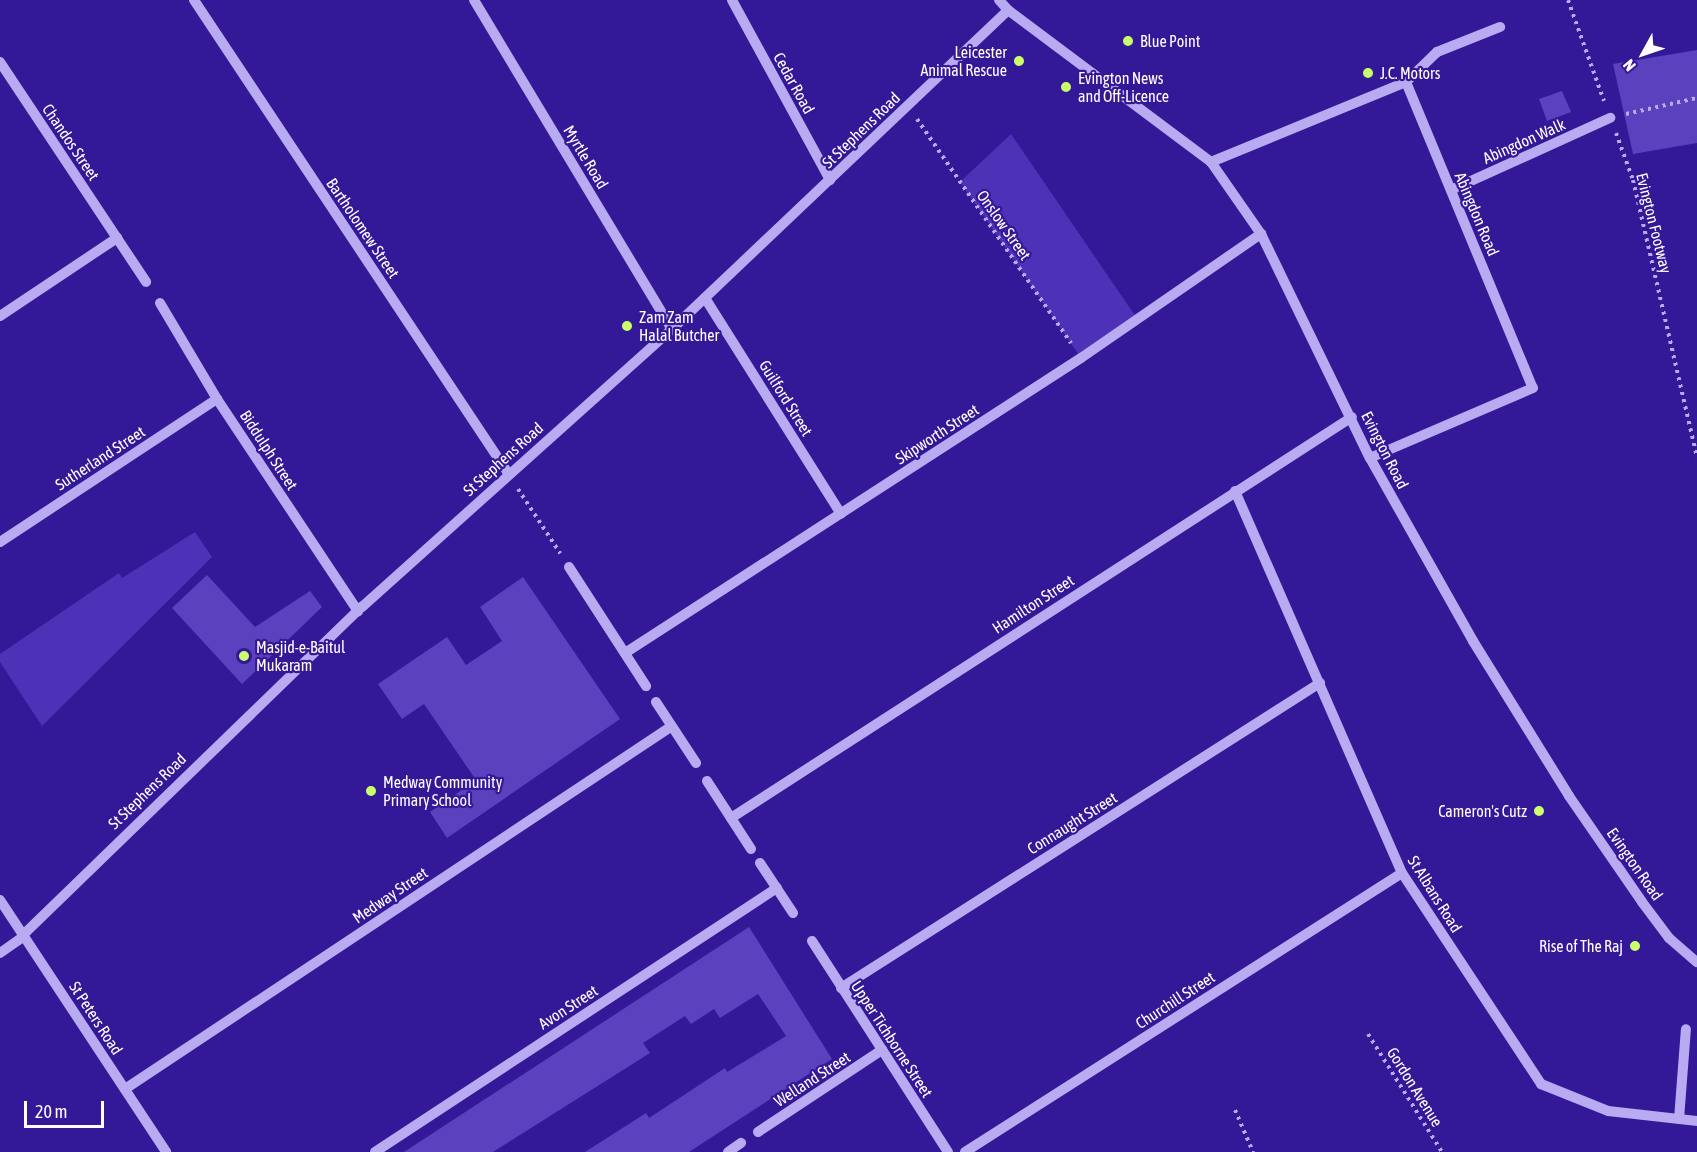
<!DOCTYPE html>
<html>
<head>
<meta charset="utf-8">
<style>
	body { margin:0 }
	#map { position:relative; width:1697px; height:1152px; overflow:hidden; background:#331897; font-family:"Asap Condensed",sans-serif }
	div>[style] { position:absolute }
	.green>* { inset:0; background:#4d32b8 }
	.building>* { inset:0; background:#5a41be }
	.path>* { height:4px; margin-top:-2px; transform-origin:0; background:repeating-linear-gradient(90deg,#b8abf1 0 3px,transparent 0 7.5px) }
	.minor>* { height:10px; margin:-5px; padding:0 5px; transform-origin:5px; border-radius:5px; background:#b8abf1 }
	.dots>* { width:16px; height:16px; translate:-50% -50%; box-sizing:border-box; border:3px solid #331897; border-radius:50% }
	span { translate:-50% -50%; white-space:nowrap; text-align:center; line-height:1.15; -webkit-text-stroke:4.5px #331897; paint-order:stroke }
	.poi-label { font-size:16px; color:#fff }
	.left { translate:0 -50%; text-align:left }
	.right { translate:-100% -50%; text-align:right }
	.street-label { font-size:16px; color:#fff }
	.north { position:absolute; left:1613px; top:24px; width:60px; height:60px; -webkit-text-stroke:4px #331897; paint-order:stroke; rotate:230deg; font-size:16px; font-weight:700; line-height:24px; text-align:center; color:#fff }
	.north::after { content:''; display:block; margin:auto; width:21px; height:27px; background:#fff; clip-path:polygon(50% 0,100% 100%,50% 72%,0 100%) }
	.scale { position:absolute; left:24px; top:1101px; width:80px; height:27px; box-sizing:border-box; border:3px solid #fff; border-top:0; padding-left:8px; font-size:18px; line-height:21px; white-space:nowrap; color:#fff; -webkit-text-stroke:4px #331897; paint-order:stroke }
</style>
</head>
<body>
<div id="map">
	<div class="green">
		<i style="clip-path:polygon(1011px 134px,1136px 317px,1081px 358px,960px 182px)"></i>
		<i style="clip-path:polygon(195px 532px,212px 557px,42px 726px,0 662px,0 654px,119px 573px,122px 578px)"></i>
	</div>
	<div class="building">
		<i style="clip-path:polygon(1697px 50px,1697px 143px,1633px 154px,1613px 64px)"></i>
		<i style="clip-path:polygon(1562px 91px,1571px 112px,1547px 121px,1539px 99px)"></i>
		<i style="clip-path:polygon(207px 575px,255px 627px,310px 591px,322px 607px,242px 684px,172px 608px)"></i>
		<i style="clip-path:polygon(523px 577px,620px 719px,447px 838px,430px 812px,476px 780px,424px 704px,402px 719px,378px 684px,447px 637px,466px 665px,502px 641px,480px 607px)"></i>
		<i style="clip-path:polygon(749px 927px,832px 1059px,689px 1152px,585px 1152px,646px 1113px,649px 1118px,725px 1068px,727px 1072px,786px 1036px,758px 994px,720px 1018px,714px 1009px,691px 1024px,685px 1016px,643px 1043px,650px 1053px,493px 1152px,404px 1152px)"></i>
	</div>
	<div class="path">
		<i style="left:1568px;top:0;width:107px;rotate:70.4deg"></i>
		<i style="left:1626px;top:114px;width:73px;rotate:-12.7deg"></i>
		<i style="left:917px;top:119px;width:272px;rotate:55.5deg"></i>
		<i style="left:1616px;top:133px;width:50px;rotate:70.1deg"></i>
		<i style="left:1633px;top:180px;width:285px;rotate:77deg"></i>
		<i style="left:518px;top:489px;width:77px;rotate:56.7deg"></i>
		<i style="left:1368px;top:1034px;width:139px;rotate:57.9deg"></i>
		<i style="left:1235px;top:1110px;width:46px;rotate:66.8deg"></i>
	</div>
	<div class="minor">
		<i style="left:194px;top:0;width:568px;rotate:56.42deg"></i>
		<i style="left:474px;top:0;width:384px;rotate:59deg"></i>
		<i style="left:732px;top:0;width:205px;rotate:61.4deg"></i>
		<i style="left:999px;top:0;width:13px;rotate:48deg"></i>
		<i style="left:1008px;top:10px;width:254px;rotate:36.8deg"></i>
		<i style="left:1211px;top:162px;width:88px;rotate:55.2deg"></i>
		<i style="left:1261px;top:234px;width:249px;rotate:64.1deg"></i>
		<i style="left:1370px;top:458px;width:210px;rotate:60.6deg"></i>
		<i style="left:1473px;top:641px;width:182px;rotate:58.2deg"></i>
		<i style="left:1569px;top:796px;width:129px;rotate:55.4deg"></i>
		<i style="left:1642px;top:902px;width:45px;rotate:53.1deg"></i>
		<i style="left:1669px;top:938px;width:37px;rotate:41deg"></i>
		<i style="left:0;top:62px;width:264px;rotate:56.4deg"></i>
		<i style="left:1406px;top:82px;width:43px;rotate:-44.1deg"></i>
		<i style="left:1437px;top:52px;width:68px;rotate:-21.6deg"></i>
		<i style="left:1211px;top:162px;width:211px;rotate:-22.3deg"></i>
		<i style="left:1406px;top:82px;width:331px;rotate:67.5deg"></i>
		<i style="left:1533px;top:388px;width:177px;rotate:156.8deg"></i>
		<i style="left:1451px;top:190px;width:175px;rotate:-24.4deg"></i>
		<i style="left:705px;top:298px;width:255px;rotate:57.8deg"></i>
		<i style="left:160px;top:303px;width:112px;rotate:59.3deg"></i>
		<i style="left:217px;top:399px;width:255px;rotate:56.4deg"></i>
		<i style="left:0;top:316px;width:141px;rotate:-33.7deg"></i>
		<i style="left:1235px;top:491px;width:417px;rotate:66.4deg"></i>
		<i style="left:1402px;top:873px;width:253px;rotate:56.6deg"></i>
		<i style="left:1541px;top:1084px;width:72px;rotate:21.9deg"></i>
		<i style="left:1608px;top:1111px;width:90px;rotate:6.4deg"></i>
		<i style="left:0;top:542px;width:260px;rotate:-33.4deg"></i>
		<i style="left:569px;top:567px;width:142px;rotate:57.1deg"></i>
		<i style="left:625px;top:653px;width:543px;rotate:-32.9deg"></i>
		<i style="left:1081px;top:358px;width:219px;rotate:-34.6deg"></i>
		<i style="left:656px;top:702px;width:73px;rotate:56.7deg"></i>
		<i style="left:707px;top:781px;width:81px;rotate:57.1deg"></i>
		<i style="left:731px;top:818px;width:739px;rotate:-32.85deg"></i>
		<i style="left:760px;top:863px;width:60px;rotate:56.6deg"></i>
		<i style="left:0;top:900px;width:302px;rotate:56.6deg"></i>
		<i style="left:23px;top:935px;width:472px;rotate:-44.1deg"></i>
		<i style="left:362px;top:607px;width:416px;rotate:-41.9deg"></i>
		<i style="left:672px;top:329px;width:463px;rotate:-43.5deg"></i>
		<i style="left:812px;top:941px;width:251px;rotate:57.2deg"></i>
		<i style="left:0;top:953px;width:29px;rotate:-35deg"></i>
		<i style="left:841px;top:988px;width:568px;rotate:-32.49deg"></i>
		<i style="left:125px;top:1089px;width:656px;rotate:-33.57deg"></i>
		<i style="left:1679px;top:1119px;width:90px;rotate:-85.6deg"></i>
		<i style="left:758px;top:1132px;width:149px;rotate:-33.5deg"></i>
		<i style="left:375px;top:1152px;width:481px;rotate:-33.3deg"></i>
		<i style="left:728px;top:1152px;width:16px;rotate:-35deg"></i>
		<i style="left:965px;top:1152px;width:518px;rotate:-32.56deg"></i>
	</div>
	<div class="dots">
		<i style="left:1128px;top:41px;background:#caff6b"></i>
		<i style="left:1019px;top:61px;background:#caff6b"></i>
		<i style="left:1368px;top:73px;background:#caff6b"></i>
		<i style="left:1066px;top:87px;background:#caff6b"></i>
		<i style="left:627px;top:326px;background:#caff6b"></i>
		<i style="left:244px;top:656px;background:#caff6b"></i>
		<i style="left:371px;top:791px;background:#caff6b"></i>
		<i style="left:1539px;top:811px;background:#caff6b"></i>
		<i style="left:1635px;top:946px;background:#caff6b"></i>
	</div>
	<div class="poi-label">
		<span class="left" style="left:1140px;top:41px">Blue Point</span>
		<span class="right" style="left:1007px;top:61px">Leicester<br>Animal Rescue</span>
		<span class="left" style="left:1380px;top:73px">J.C. Motors</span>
		<span class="left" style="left:1078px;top:87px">Evington News<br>and Off-Licence</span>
		<span class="left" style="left:639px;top:326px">Zam Zam<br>Halal Butcher</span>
		<span class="left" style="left:256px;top:656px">Masjid-e-Baitul<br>Mukaram</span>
		<span class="left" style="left:383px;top:791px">Medway Community<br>Primary School</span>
		<span class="right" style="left:1527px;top:811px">Cameron's Cutz</span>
		<span class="right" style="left:1623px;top:946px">Rise of The Raj</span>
	</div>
	<div class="street-label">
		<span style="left:794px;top:83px;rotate:61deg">Cedar Road</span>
		<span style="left:861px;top:130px;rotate:-44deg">St Stephens Road</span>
		<span style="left:1524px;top:141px;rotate:-24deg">Abingdon Walk</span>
		<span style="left:71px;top:142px;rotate:56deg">Chandos Street</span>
		<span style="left:586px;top:157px;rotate:59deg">Myrtle Road</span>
		<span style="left:1477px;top:214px;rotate:67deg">Abingdon Road</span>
		<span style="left:1654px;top:223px;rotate:76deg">Evington Footway</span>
		<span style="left:1004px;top:225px;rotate:55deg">Onslow Street</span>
		<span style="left:363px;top:228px;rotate:56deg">Bartholomew Street</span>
		<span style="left:786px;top:398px;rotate:58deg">Guilford Street</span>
		<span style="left:937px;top:434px;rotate:-33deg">Skipworth Street</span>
		<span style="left:269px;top:450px;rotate:57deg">Biddulph Street</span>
		<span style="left:1385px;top:450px;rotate:63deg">Evington Road</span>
		<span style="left:100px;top:458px;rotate:-33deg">Sutherland Street</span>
		<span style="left:503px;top:459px;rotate:-42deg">St Stephens Road</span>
		<span style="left:1033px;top:604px;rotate:-33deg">Hamilton Street</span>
		<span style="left:147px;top:791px;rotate:-44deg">St Stephens Road</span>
		<span style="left:1072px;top:823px;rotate:-32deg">Connaught Street</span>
		<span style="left:1635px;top:864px;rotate:55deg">Evington Road</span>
		<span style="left:1435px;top:894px;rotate:58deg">St Albans Road</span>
		<span style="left:390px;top:895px;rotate:-34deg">Medway Street</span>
		<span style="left:1175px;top:1000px;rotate:-33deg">Churchill Street</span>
		<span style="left:568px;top:1007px;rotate:-33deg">Avon Street</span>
		<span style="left:96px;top:1018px;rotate:57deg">St Peters Road</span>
		<span style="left:892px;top:1039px;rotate:57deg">Upper Tichborne Street</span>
		<span style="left:812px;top:1079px;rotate:-33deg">Welland Street</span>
		<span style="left:1415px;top:1087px;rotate:58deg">Gordon Avenue</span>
	</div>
	<div class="north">N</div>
	<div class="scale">20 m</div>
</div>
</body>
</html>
